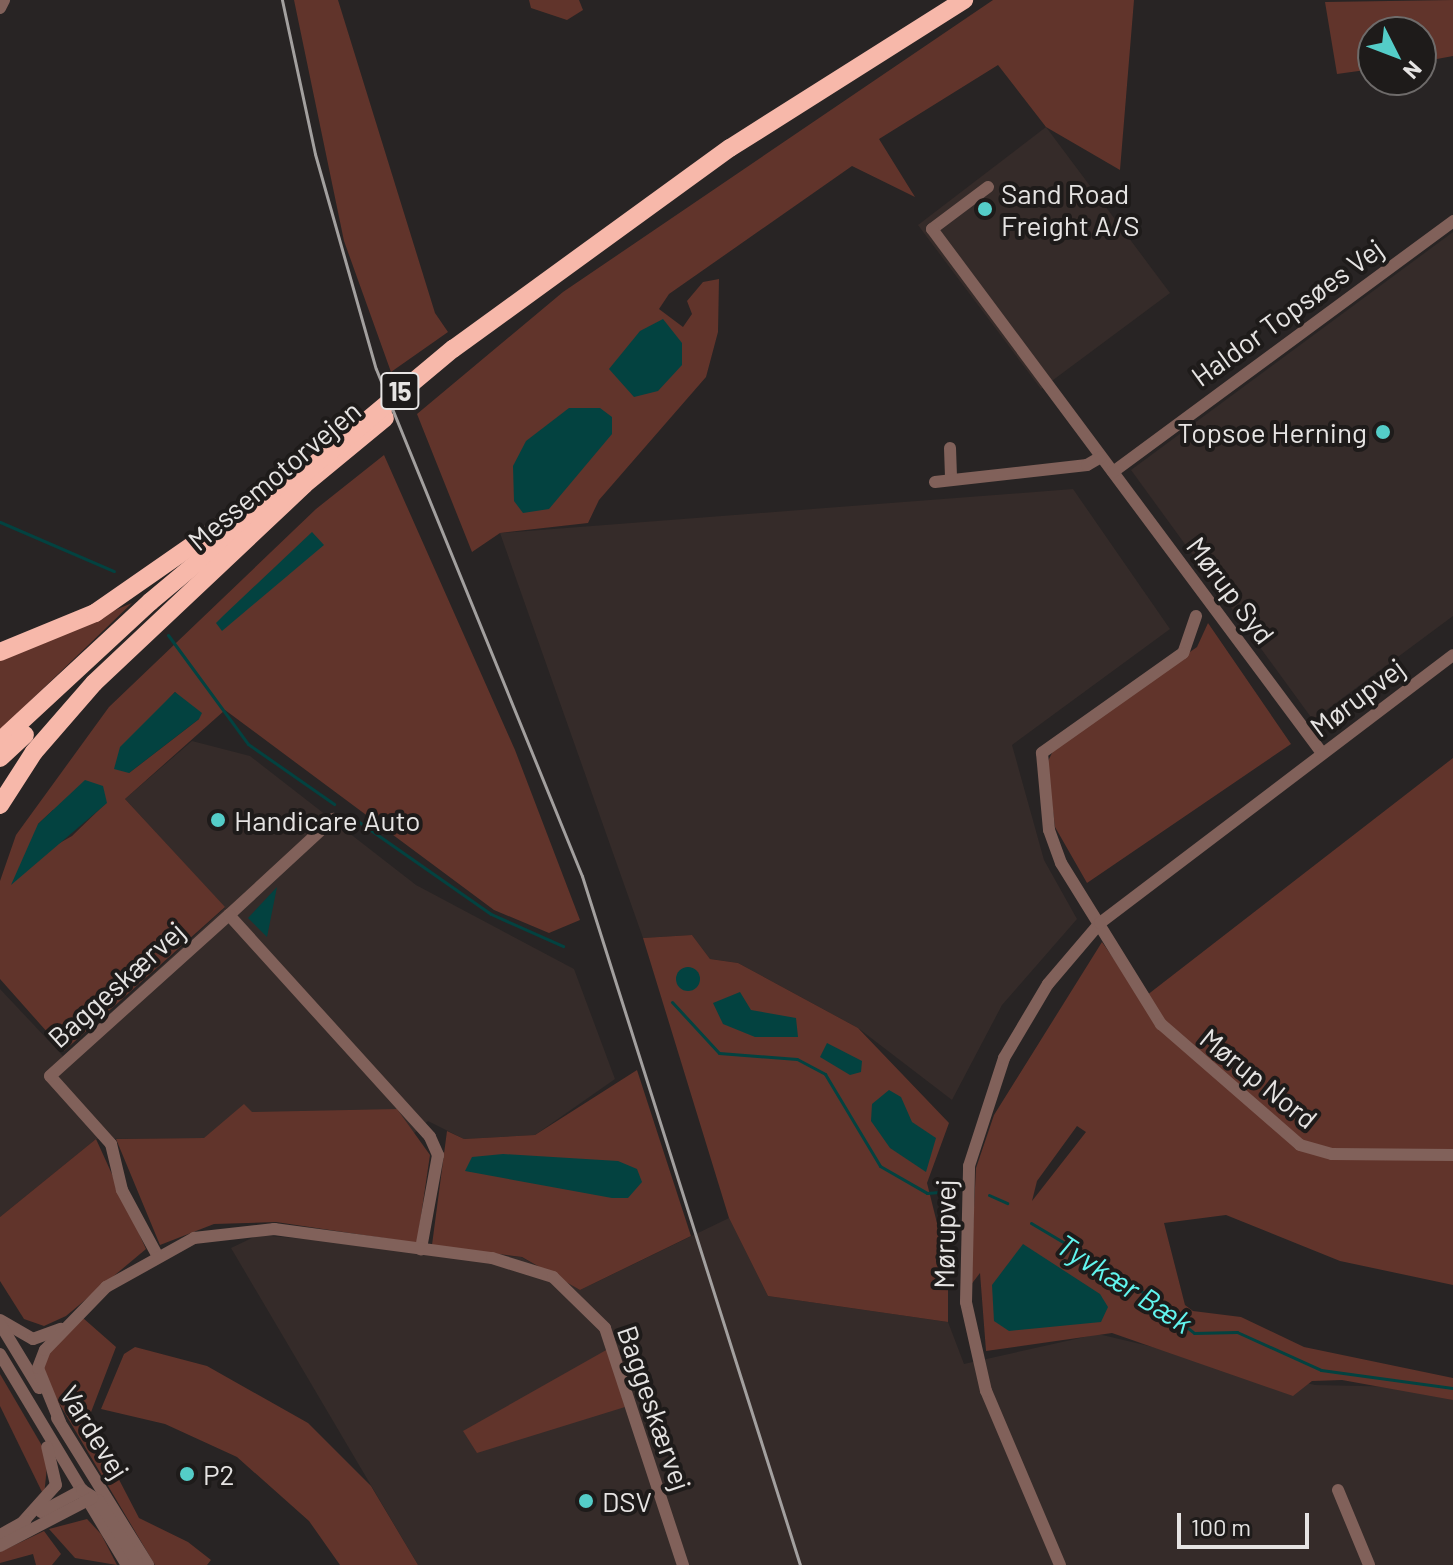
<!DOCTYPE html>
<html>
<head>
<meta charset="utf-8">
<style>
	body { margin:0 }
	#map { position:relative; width:1453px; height:1565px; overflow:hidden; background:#282424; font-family:Barlow,sans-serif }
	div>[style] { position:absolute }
	.built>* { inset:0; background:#352b29 }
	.green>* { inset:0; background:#61342b }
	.water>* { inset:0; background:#034240 }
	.round { border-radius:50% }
	.stream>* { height:3px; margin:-1.5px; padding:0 1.5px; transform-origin:1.5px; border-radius:1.5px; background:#034240 }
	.minor>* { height:12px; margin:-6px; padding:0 6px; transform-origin:6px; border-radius:6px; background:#81615a }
	.highway>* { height:18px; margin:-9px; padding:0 9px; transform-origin:9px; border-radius:9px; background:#f7b8aa }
	.rail>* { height:3px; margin:-1.5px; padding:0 1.5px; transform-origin:1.5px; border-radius:1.5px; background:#a3a09f }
	.dots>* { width:22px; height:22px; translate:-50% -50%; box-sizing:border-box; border:4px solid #1e1b1a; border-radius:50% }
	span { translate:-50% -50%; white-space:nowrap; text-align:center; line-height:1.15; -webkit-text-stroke:8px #1e1b1a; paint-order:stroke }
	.shield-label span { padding:2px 6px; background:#1e1b1a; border:2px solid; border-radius:6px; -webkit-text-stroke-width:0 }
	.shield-label { font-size:26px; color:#e6e4e3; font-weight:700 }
	.poi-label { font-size:28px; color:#e6e4e3 }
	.left { translate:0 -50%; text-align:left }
	.right { translate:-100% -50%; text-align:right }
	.street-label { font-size:28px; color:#e6e4e3 }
	.water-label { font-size:30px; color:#61f5ef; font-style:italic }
	.north { position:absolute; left:1357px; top:16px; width:80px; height:80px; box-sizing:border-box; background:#1e1b1a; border:2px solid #6e6b6a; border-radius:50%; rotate:132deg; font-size:22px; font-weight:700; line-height:32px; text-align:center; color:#e6e4e3 }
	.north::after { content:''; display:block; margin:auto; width:28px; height:36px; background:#54cdc8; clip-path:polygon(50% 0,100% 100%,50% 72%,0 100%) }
	.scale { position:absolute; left:1177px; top:1513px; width:132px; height:36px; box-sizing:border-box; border:4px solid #e6e4e3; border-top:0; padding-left:10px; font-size:24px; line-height:28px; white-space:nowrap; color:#e6e4e3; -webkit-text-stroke:6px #1e1b1a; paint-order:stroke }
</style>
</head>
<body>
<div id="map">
	<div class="built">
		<i style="clip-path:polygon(1046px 127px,1170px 293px,1041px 389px,918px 225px)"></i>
		<i style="clip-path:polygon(1453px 232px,1453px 616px,1313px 720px,1131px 470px)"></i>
		<i style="clip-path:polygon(1073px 489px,1170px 629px,1012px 745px,1044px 860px,1077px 919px,1002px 1005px,952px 1100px,858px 1028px,738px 963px,710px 959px,692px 935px,643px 938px,500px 533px)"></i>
		<i style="clip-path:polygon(192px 741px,250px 756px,416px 885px,574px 969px,615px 1079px,535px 1135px,464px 1139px,428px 1121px,411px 1136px,96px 1139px,0 1217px,0 989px,63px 1056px,225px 908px,125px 799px)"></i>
		<i style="clip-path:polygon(729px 1218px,768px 1296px,948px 1322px,964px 1364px,1098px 1334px,1315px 1385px,1453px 1388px,1453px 1565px,418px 1565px,231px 1248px,258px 1235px,521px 1257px,580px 1290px)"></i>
	</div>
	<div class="green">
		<i style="clip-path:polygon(294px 0,338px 0,435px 313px,448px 332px,391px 372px,344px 241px)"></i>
		<i style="clip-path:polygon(529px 0,579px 0,583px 10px,567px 20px,531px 8px)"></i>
		<i style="clip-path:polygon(993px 0,1134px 0,1120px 170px,1046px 127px,998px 65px,879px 139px,915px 197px,852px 166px,669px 294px,659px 309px,683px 327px,692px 314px,687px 301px,703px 282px,719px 279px,718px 332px,706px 377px,599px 500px,588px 523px,500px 533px,472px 552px,417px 414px,563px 292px)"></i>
		<i style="clip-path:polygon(1453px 0,1453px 56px,1421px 62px,1421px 32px,1373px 32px,1373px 69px,1337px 74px,1325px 2px)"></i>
		<i style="clip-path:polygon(evenodd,384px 455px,515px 750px,580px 920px,549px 933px,494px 910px,225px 710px,125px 799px,225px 907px,64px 1051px,0 979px,0 881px,16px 835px,109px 707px,316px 509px,384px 455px,175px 692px,199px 719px,129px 773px,151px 718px,175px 692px,384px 455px,106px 803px,72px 836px,51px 848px,38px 824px,53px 810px,106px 803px)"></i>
		<i style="clip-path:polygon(132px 603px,0 730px,0 658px)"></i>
		<i style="clip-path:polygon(1208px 623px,1291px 744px,1087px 883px,1055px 827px,1047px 763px,1055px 747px,1197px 647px)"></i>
		<i style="clip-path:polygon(evenodd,1453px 758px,1453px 1285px,1340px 1261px,1226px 1215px,1164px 1223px,1185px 1305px,1193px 1311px,1241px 1317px,1304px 1347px,1453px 1378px,1453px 1400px,1342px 1380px,1312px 1381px,1293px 1396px,1112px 1333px,986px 1351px,980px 1273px,970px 1286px,976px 1168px,994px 1115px,1102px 942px,1142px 999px,1453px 758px,1077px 1126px,1086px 1132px,1032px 1201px,1037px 1181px,1077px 1126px)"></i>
		<i style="clip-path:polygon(692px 935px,710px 959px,738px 963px,858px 1028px,949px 1123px,927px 1183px,948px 1267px,948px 1322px,768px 1296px,729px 1218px,643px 938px)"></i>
		<i style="clip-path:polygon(637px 1070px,691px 1236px,580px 1290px,522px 1257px,432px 1245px,447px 1131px,464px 1139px,535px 1135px)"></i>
		<i style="clip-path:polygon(244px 1104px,252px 1112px,397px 1109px,430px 1155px,417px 1243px,276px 1222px,214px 1224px,160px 1245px,116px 1139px,204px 1138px)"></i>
		<i style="clip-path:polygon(96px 1139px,146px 1249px,66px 1316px,44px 1326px,24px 1319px,0 1281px,0 1217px)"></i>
		<i style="clip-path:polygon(83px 1318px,116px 1347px,88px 1420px,139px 1518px,188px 1542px,211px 1560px,207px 1565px,155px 1565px,44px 1378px,43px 1359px)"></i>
		<i style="clip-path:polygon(135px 1347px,207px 1366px,308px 1423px,371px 1486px,418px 1565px,340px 1565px,309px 1521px,237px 1457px,165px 1424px,101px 1409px,124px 1354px)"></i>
		<i style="clip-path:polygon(608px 1349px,625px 1407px,477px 1453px,463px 1431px)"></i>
		<i style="clip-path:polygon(0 1374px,48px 1456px,44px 1496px,0 1406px)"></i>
		<i style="clip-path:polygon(87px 1519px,101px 1534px,117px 1565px,75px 1558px,49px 1529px)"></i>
		<i style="clip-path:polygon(44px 1531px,61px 1554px,52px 1565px,36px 1565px,33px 1554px,0 1563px,0 1552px)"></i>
	</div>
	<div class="water">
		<i style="clip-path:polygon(663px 319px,682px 343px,682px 365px,658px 391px,634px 397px,609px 369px,640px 331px)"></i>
		<i style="clip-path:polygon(569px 408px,600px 408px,612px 417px,612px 434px,549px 509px,523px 513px,514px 501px,513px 466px,526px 441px)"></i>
		<i style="clip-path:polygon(312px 532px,324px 545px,222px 631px,216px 623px,223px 616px)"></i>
		<i style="clip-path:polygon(175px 692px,202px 713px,199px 719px,129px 773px,114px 769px,120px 747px)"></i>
		<i style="clip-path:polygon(85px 780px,103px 786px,107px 803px,11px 885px,38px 824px)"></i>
		<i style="clip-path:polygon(277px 887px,267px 937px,248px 918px)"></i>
		<i class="round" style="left:676px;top:967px;width:24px;height:24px"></i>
		<i style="clip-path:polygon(740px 992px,751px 1010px,796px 1018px,798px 1037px,755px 1037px,723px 1024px,713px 1003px)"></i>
		<i style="clip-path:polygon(827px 1043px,862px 1061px,861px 1072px,850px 1075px,820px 1057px)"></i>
		<i style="clip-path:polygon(889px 1090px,901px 1097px,912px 1122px,936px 1138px,926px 1172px,890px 1148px,871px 1121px,872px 1104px)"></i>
		<i style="clip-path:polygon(503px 1154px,618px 1161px,637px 1169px,642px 1182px,628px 1198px,612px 1198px,465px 1171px,472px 1157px)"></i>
		<i style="clip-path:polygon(1023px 1244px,1100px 1294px,1108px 1307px,1101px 1322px,1009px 1331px,994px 1321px,992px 1285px)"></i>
	</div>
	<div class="stream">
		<i style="left:0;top:522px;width:124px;rotate:23.3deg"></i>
		<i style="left:168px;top:635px;width:135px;rotate:53.7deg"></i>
		<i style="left:248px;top:744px;width:105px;rotate:34.9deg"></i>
		<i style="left:349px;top:815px;width:173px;rotate:34.9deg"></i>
		<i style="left:491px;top:914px;width:79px;rotate:24deg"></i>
		<i style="left:672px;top:1002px;width:69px;rotate:47.3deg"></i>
		<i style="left:719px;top:1053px;width:78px;rotate:4.4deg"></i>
		<i style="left:797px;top:1059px;width:32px;rotate:28deg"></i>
		<i style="left:825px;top:1074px;width:107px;rotate:59.1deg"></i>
		<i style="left:880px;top:1166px;width:54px;rotate:29.9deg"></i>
		<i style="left:927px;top:1193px;width:12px;rotate:-5deg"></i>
		<i style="left:989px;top:1195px;width:20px;rotate:24deg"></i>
		<i style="left:1031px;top:1223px;width:112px;rotate:30.7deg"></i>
		<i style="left:1127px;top:1280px;width:85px;rotate:38.3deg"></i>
		<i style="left:1194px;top:1333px;width:43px;rotate:-1.3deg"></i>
		<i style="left:1237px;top:1332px;width:92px;rotate:24.3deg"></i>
		<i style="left:1321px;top:1370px;width:133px;rotate:7.8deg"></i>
	</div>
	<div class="minor">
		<i style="left:0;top:8px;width:9px;rotate:-63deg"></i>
		<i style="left:988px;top:187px;width:70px;rotate:143.1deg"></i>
		<i style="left:932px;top:229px;width:653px;rotate:53.34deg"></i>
		<i style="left:950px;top:448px;width:32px;rotate:88deg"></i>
		<i style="left:1113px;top:472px;width:423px;rotate:-36.4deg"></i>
		<i style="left:935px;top:482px;width:153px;rotate:-6.4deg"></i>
		<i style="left:1087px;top:465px;width:16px;rotate:-30deg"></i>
		<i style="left:1196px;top:616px;width:39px;rotate:109deg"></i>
		<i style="left:1183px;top:653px;width:173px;rotate:144.7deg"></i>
		<i style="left:1042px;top:753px;width:77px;rotate:84.8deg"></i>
		<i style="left:1049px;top:830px;width:35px;rotate:70deg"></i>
		<i style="left:1061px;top:863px;width:190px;rotate:58.2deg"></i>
		<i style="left:1161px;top:1024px;width:184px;rotate:41deg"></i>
		<i style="left:1300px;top:1145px;width:33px;rotate:16deg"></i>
		<i style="left:1332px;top:1154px;width:121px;rotate:0.5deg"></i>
		<i style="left:229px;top:915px;width:142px;rotate:-42.7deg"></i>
		<i style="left:156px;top:1253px;width:72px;rotate:-118.4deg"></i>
		<i style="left:122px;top:1190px;width:47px;rotate:-103.4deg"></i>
		<i style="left:111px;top:1144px;width:91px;rotate:-131.9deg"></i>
		<i style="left:50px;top:1076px;width:241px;rotate:-42deg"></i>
		<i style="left:229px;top:915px;width:299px;rotate:47.8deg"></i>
		<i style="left:430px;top:1137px;width:20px;rotate:66deg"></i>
		<i style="left:438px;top:1155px;width:96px;rotate:100.3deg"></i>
		<i style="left:0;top:1320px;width:38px;rotate:30deg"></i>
		<i style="left:33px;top:1339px;width:30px;rotate:-20deg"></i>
		<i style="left:0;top:1324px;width:75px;rotate:58.6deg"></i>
		<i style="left:0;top:1354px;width:246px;rotate:59deg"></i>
		<i style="left:57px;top:1418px;width:173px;rotate:58.2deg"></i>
		<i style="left:60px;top:1422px;width:58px;rotate:-112.2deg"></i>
		<i style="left:38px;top:1368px;width:19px;rotate:-69deg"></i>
		<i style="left:45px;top:1350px;width:88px;rotate:-45.9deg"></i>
		<i style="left:106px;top:1287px;width:101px;rotate:-29.1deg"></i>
		<i style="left:194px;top:1238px;width:81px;rotate:-6.4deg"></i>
		<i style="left:274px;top:1229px;width:220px;rotate:7.6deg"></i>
		<i style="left:492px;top:1258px;width:64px;rotate:17.3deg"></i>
		<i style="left:553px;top:1277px;width:73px;rotate:44.4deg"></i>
		<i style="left:605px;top:1328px;width:250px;rotate:71.8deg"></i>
		<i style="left:1338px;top:1490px;width:81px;rotate:67.5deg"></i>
		<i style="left:41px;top:1512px;width:47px;rotate:-28.2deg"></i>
		<i style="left:82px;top:1490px;width:19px;rotate:32deg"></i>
		<i style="left:98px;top:1500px;width:73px;rotate:57.8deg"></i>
		<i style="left:21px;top:1524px;width:52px;rotate:-48.1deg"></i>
		<i style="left:56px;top:1485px;width:39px;rotate:-103deg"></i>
		<i style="left:0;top:1535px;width:29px;rotate:-29deg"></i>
		<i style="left:0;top:1546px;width:104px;rotate:-27.6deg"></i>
		<i style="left:1060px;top:1565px;width:189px;rotate:-113deg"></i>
		<i style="left:986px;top:1391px;width:91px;rotate:-102.7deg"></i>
		<i style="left:966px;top:1302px;width:136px;rotate:-88.7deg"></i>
		<i style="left:969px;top:1166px;width:114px;rotate:-72deg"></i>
		<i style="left:1004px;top:1058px;width:86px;rotate:-59.3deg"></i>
		<i style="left:1048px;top:984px;width:80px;rotate:-49.6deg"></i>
		<i style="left:1100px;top:923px;width:443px;rotate:-37.2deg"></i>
	</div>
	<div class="highway">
		<i style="left:300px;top:488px;width:110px;rotate:-39.5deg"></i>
		<i style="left:0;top:652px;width:103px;rotate:-22.3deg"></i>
		<i style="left:95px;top:613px;width:160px;rotate:-34.8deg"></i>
		<i style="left:0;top:741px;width:205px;rotate:-42.8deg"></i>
		<i style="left:150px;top:602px;width:395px;rotate:-39.9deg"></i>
		<i style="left:453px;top:349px;width:342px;rotate:-36deg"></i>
		<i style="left:730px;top:148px;width:277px;rotate:-32.3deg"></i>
		<i style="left:0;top:758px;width:34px;rotate:-43deg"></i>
		<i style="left:0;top:805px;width:63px;rotate:-57.3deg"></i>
		<i style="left:34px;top:752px;width:91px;rotate:-49deg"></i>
		<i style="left:94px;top:683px;width:289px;rotate:-43.3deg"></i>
	</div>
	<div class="rail">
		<i style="left:282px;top:0;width:157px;rotate:77.9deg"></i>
		<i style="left:315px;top:154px;width:223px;rotate:74.2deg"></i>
		<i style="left:376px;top:369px;width:547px;rotate:67.89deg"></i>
		<i style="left:582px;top:876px;width:723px;rotate:72.44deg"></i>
	</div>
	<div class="dots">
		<i style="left:985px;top:209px;background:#54cdc8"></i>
		<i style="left:1383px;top:432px;background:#54cdc8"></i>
		<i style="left:218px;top:820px;background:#54cdc8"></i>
		<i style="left:187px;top:1474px;background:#54cdc8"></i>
		<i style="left:586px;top:1501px;background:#54cdc8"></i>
	</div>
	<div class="shield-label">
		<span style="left:400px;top:391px">15</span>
	</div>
	<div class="poi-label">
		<span class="left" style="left:1001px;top:209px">Sand Road<br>Freight A/S</span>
		<span class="right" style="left:1367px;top:432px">Topsoe Herning</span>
		<span class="left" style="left:234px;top:820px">Handicare Auto</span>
		<span class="left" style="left:203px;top:1474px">P2</span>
		<span class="left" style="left:602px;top:1501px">DSV</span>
	</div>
	<div class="street-label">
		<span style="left:1287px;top:312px;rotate:-36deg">Haldor Topsøes Vej</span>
		<span style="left:274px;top:475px;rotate:-40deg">Messemotorvejen</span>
		<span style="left:1231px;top:590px;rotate:53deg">Mørup Syd</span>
		<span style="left:1357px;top:697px;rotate:-37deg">Mørupvej</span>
		<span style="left:116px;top:984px;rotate:-42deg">Baggeskærvej</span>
		<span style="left:1259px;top:1078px;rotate:39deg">Mørup Nord</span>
		<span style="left:944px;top:1234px;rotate:-89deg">Mørupvej</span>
		<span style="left:655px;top:1408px;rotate:71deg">Baggeskærvej</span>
		<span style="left:95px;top:1432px;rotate:58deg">Vardevej</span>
	</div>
	<div class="water-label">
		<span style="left:1125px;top:1283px;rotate:33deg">Tyvkær Bæk</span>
	</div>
	<div class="north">N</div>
	<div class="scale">100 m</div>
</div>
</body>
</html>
